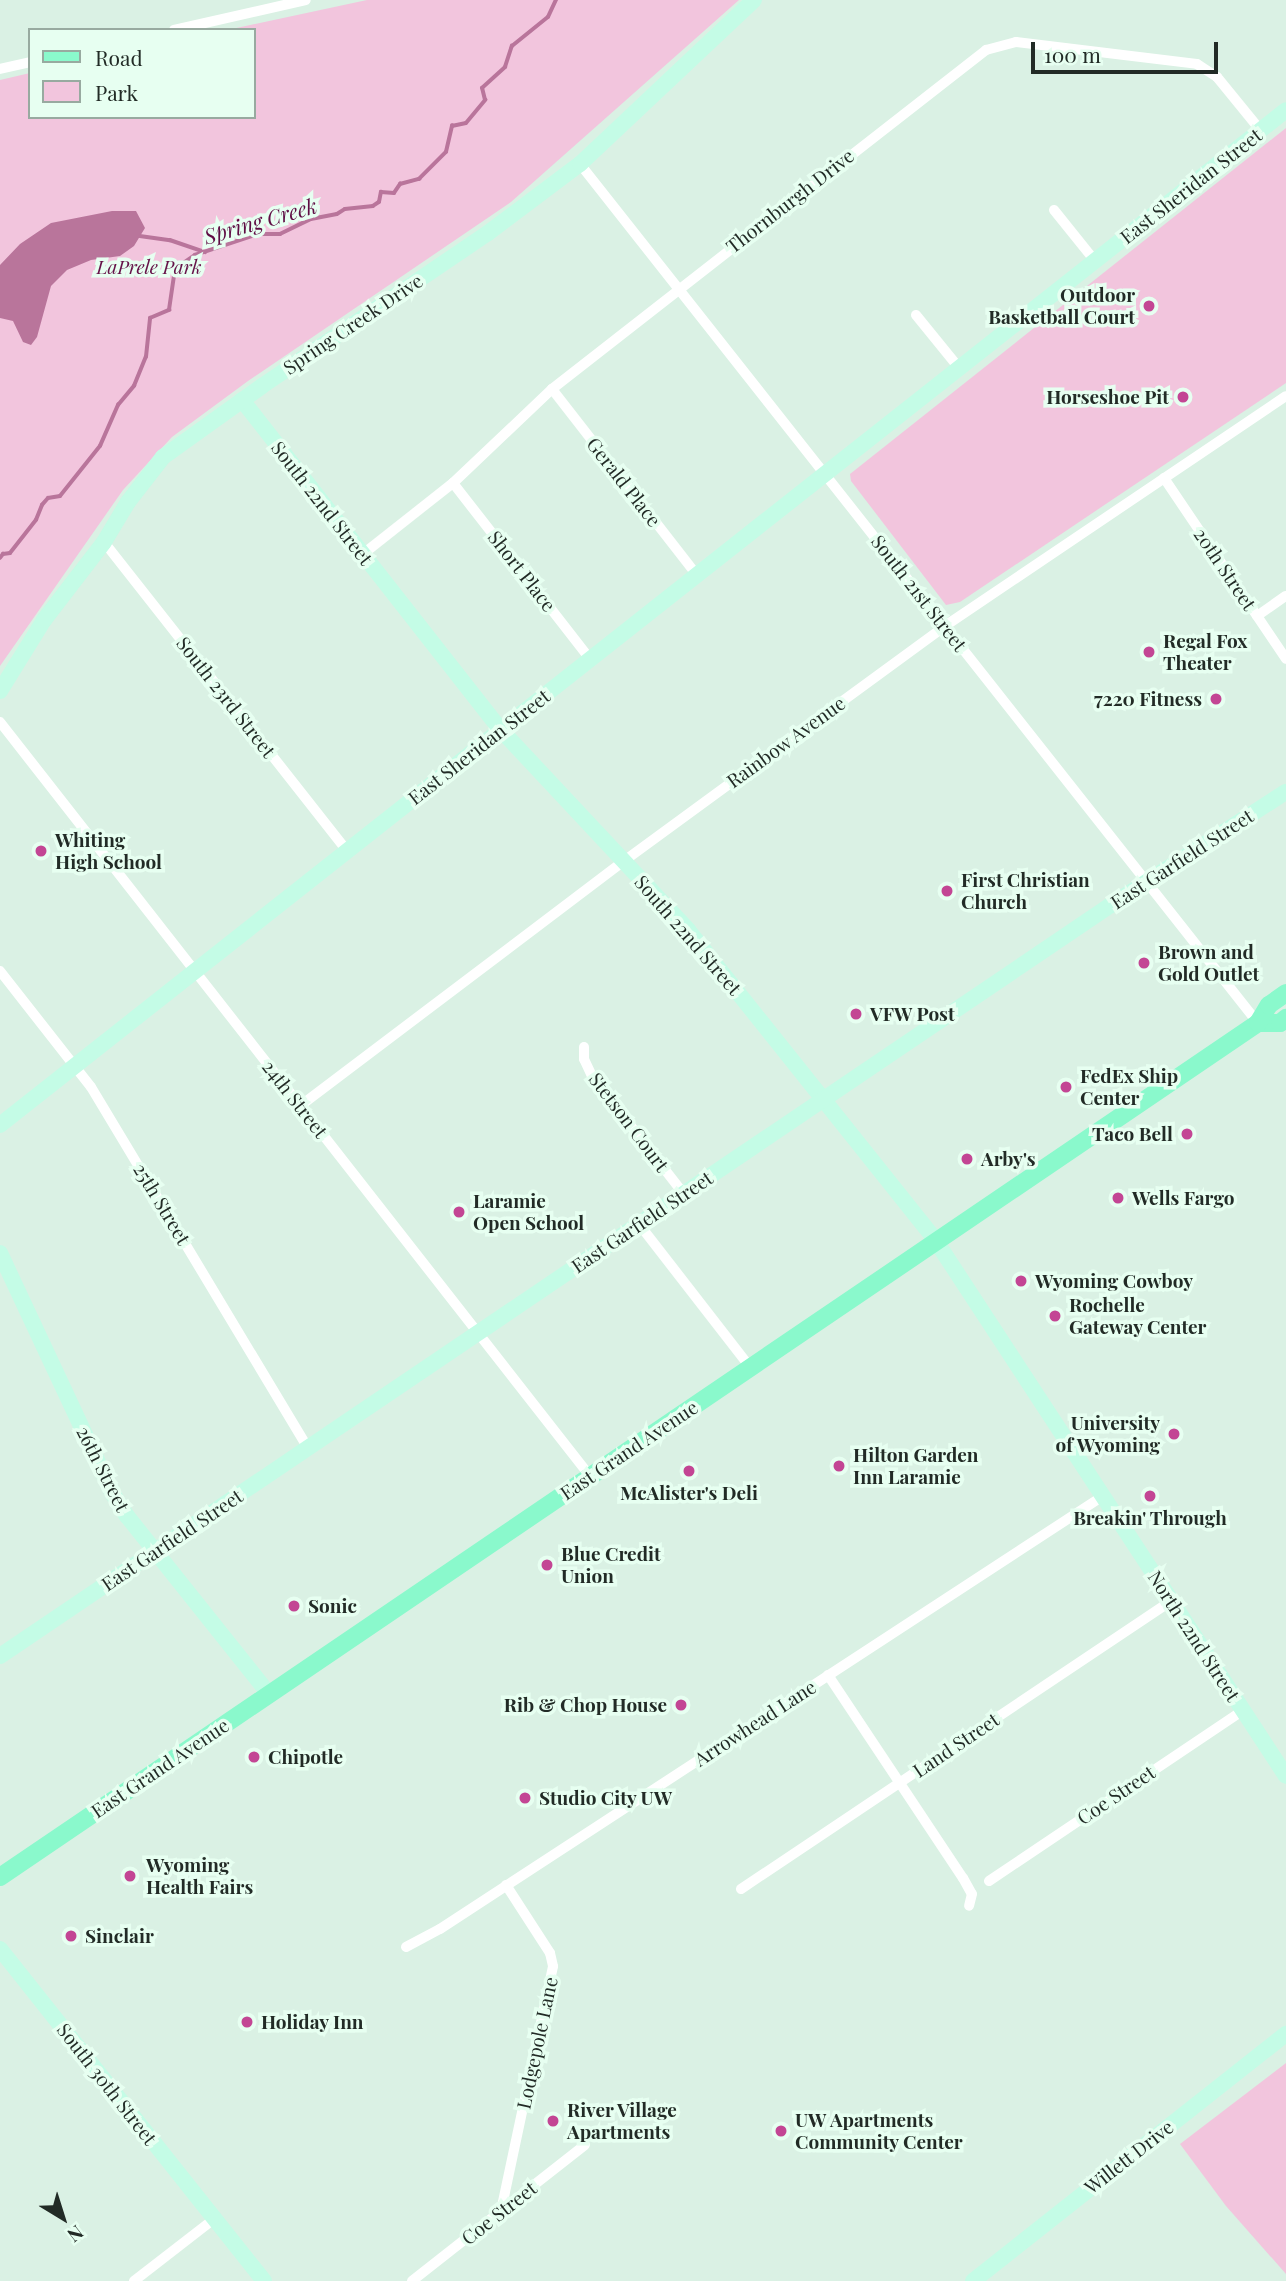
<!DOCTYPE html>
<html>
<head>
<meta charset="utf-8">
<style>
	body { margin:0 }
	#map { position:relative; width:1286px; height:2281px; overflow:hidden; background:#daf1e4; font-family:"Playfair Display",serif }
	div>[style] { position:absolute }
	.green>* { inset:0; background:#f2c5dd }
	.water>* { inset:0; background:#b9759b }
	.stream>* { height:3.5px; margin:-1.75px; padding:0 1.75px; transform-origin:1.75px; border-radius:1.75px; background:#b9759b }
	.street>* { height:10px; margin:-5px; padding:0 5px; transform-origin:5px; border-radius:5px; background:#fff }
	.secondary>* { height:16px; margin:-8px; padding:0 8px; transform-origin:8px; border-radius:8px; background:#c4fce6 }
	.primary>* { height:18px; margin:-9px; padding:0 9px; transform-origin:9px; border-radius:9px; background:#8af9cc }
	.dots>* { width:19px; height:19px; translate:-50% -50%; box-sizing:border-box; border:4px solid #e7fff1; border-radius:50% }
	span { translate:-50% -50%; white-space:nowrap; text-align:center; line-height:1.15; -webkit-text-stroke:7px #e7fff1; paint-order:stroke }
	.street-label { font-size:19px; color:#222b26 }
	.park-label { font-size:19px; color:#661349; font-style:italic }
	.poi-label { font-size:19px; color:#222b26; font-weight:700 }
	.right { translate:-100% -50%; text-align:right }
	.left { translate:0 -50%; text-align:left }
	.water-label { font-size:21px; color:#5f0c44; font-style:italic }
	.legend { position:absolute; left:28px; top:28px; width:228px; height:91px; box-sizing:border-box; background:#e7fff1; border:2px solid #98aaa0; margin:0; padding:9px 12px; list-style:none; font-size:21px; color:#222b26 }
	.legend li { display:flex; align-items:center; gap:14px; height:35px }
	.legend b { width:35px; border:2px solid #98aaa0 }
	.north { position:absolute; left:28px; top:2183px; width:70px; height:70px; -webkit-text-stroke:5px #e7fff1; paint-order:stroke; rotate:142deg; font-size:19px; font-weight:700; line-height:28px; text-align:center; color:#222b26 }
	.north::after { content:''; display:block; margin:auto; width:24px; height:32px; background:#222b26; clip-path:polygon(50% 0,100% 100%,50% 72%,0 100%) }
	.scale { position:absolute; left:1031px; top:42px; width:187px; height:32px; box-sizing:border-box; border:4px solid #222b26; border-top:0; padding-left:9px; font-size:21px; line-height:24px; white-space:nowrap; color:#222b26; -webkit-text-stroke:5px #e7fff1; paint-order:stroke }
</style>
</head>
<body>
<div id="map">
	<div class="green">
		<i style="clip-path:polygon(367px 0,739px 0,511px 202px,248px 381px,172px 437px,123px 490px,0 666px,0 80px,30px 73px,30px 117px,254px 117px,254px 30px,227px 30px)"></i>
		<i style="clip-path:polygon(1286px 128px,1286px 383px,960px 602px,946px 605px,851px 481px,850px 474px)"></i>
		<i style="clip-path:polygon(1286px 2063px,1286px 2274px,1226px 2206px,1180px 2144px)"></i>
	</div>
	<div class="water">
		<i style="clip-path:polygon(112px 211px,136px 211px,145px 228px,134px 246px,120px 256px,91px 260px,67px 270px,51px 286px,37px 337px,31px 345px,23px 342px,13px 321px,0 318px,0 265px,20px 244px,51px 223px)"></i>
	</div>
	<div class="stream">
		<i style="left:140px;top:236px;width:30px;rotate:8deg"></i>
		<i style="left:170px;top:240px;width:37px;rotate:19deg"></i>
		<i style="left:0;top:558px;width:5px;rotate:-53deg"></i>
		<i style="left:3px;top:554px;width:7px;rotate:-8deg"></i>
		<i style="left:10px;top:553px;width:42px;rotate:-51.8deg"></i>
		<i style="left:36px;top:520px;width:16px;rotate:-68deg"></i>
		<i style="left:42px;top:505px;width:9px;rotate:-49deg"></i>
		<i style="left:48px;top:498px;width:12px;rotate:-9deg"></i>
		<i style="left:60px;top:496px;width:64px;rotate:-51.3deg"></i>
		<i style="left:100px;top:446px;width:45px;rotate:-66.3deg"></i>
		<i style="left:118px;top:405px;width:25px;rotate:-50deg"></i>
		<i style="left:134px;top:386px;width:31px;rotate:-68deg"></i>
		<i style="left:146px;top:357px;width:39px;rotate:-84deg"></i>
		<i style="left:150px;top:318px;width:21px;rotate:-23deg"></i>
		<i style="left:169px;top:310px;width:41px;rotate:-81.7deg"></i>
		<i style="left:175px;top:269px;width:24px;rotate:-35deg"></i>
		<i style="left:195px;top:255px;width:66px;rotate:-18.4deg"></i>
		<i style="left:258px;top:234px;width:22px"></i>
		<i style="left:280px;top:234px;width:34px;rotate:-26deg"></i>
		<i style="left:311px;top:219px;width:26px;rotate:-11deg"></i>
		<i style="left:337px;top:214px;width:9px;rotate:-32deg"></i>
		<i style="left:345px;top:209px;width:28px;rotate:-6deg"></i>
		<i style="left:373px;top:206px;width:7px;rotate:-34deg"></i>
		<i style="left:379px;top:202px;width:10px;rotate:-79deg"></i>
		<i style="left:381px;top:192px;width:13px;rotate:4deg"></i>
		<i style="left:394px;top:193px;width:11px;rotate:-56deg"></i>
		<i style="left:400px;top:184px;width:20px;rotate:-15deg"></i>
		<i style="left:419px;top:179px;width:38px;rotate:-45deg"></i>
		<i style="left:446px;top:152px;width:27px;rotate:-77deg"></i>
		<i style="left:452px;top:126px;width:14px;rotate:-12deg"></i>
		<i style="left:466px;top:123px;width:30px;rotate:-50deg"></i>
		<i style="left:485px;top:100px;width:12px;rotate:-104deg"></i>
		<i style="left:482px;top:88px;width:31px;rotate:-42deg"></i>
		<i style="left:505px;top:67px;width:22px;rotate:-72deg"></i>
		<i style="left:512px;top:46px;width:46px;rotate:-38.9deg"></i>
		<i style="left:548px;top:17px;width:19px;rotate:-65deg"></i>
	</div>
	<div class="street">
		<i style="left:174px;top:30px;width:135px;rotate:-12.8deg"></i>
		<i style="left:0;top:69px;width:31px;rotate:-13deg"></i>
		<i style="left:580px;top:164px;width:1094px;rotate:51.72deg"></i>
		<i style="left:1054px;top:210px;width:65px;rotate:51.2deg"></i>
		<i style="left:916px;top:315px;width:68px;rotate:50.9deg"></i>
		<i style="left:552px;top:389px;width:236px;rotate:52.1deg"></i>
		<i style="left:1164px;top:478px;width:218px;rotate:56deg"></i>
		<i style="left:453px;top:483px;width:223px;rotate:52.1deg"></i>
		<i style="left:104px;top:542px;width:393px;rotate:51.8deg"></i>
		<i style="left:363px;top:554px;width:115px;rotate:-38.3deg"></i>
		<i style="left:453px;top:483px;width:137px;rotate:-43.5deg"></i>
		<i style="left:552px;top:389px;width:551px;rotate:-37.99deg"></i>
		<i style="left:986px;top:50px;width:31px;rotate:-15deg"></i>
		<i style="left:1016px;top:42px;width:182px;rotate:6.9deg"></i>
		<i style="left:1197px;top:64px;width:24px;rotate:33deg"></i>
		<i style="left:1217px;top:77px;width:70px;rotate:50.8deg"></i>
		<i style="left:1257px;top:616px;width:35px;rotate:-35deg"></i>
		<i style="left:0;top:722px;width:957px;rotate:51.96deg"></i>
		<i style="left:0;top:971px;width:147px;rotate:51.9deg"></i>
		<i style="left:91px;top:1087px;width:421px;rotate:59deg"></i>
		<i style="left:584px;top:1047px;width:12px;rotate:90deg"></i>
		<i style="left:584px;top:1059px;width:19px;rotate:65deg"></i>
		<i style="left:592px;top:1076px;width:150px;rotate:52.1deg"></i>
		<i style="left:300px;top:1106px;width:406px;rotate:-37.1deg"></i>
		<i style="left:624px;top:861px;width:398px;rotate:-36.2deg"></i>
		<i style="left:945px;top:626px;width:411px;rotate:-34deg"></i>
		<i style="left:639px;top:1224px;width:181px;rotate:52.2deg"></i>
		<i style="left:828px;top:1675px;width:244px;rotate:56.4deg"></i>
		<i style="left:963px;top:1878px;width:18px;rotate:61deg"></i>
		<i style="left:972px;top:1894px;width:12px;rotate:104deg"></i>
		<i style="left:989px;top:1881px;width:306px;rotate:-33.9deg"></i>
		<i style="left:741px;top:1889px;width:518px;rotate:-33.81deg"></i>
		<i style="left:406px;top:1947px;width:38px;rotate:-28deg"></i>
		<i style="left:440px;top:1929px;width:792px;rotate:-33.15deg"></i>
		<i style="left:501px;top:2211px;width:250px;rotate:-78deg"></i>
		<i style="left:553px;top:1966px;width:13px;rotate:-103deg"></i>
		<i style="left:550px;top:1953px;width:81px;rotate:-122.9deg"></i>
		<i style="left:134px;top:2281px;width:101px;rotate:-37.8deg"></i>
		<i style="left:412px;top:2281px;width:220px;rotate:-38.2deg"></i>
	</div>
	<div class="secondary">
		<i style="left:242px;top:400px;width:420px;rotate:51.9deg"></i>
		<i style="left:501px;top:730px;width:274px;rotate:46.9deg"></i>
		<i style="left:688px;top:930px;width:398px;rotate:51.4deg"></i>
		<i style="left:936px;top:1241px;width:639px;rotate:56.81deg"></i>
		<i style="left:0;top:691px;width:84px;rotate:-58.2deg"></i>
		<i style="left:44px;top:620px;width:98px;rotate:-52.4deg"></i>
		<i style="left:104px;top:542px;width:47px;rotate:-59deg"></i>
		<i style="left:128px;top:502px;width:57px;rotate:-52.1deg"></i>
		<i style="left:163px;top:457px;width:122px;rotate:-35.6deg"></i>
		<i style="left:262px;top:386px;width:273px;rotate:-34.1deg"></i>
		<i style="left:488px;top:233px;width:115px;rotate:-36.9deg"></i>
		<i style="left:580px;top:164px;width:239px;rotate:-43.3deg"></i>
		<i style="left:0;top:1125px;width:1638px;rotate:-38.28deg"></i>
		<i style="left:0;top:1253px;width:266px;rotate:64.9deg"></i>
		<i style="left:113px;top:1494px;width:26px;rotate:58deg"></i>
		<i style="left:127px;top:1516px;width:228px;rotate:51.4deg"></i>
		<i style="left:0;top:1656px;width:1341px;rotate:-34.06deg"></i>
		<i style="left:1111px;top:905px;width:208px;rotate:-32.9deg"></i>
		<i style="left:0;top:1949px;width:424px;rotate:51.5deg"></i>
		<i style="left:973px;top:2281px;width:399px;rotate:-38.3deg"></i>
	</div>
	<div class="primary">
		<i style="left:1258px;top:1023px;width:22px"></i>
		<i style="left:1280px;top:1023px;width:8px;rotate:-40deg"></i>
		<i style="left:0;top:1877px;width:1520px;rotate:-34.17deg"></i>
		<i style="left:1258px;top:1023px;width:21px;rotate:-59deg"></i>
		<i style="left:1269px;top:1005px;width:21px;rotate:-35deg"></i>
	</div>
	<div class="dots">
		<i style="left:1149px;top:306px;background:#c34694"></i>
		<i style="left:1183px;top:397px;background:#c34694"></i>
		<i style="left:1149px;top:652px;background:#c34694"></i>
		<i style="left:1216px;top:699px;background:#c34694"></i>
		<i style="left:41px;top:851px;background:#c34694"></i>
		<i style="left:947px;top:891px;background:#c34694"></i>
		<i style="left:1144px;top:963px;background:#c34694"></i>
		<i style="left:856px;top:1014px;background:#c34694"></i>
		<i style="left:1066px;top:1087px;background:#c34694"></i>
		<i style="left:1187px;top:1134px;background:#c34694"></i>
		<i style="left:967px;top:1159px;background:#c34694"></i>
		<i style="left:1118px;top:1198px;background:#c34694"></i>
		<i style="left:459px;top:1212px;background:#c34694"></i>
		<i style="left:1021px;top:1281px;background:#c34694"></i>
		<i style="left:1055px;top:1316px;background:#c34694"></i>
		<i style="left:1174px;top:1434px;background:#c34694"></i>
		<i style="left:839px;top:1466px;background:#c34694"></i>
		<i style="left:689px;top:1471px;background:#c34694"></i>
		<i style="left:1150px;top:1496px;background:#c34694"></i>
		<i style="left:547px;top:1565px;background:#c34694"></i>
		<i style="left:294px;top:1606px;background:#c34694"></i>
		<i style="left:681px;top:1705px;background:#c34694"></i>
		<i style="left:254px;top:1757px;background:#c34694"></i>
		<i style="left:525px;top:1798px;background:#c34694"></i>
		<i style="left:130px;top:1876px;background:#c34694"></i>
		<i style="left:71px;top:1936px;background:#c34694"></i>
		<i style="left:247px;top:2022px;background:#c34694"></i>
		<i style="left:553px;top:2121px;background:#c34694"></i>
		<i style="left:781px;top:2131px;background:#c34694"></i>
	</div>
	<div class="street-label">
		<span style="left:1191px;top:186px;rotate:-38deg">East Sheridan Street</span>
		<span style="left:790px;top:201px;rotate:-38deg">Thornburgh Drive</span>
		<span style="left:353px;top:324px;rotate:-34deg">Spring Creek Drive</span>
		<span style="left:624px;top:482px;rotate:52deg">Gerald Place</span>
		<span style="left:322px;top:503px;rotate:52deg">South 22nd Street</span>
		<span style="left:1225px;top:569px;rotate:56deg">20th Street</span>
		<span style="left:522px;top:571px;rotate:52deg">Short Place</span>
		<span style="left:919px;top:593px;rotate:52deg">South 21st Street</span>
		<span style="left:226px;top:697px;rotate:52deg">South 23rd Street</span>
		<span style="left:786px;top:742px;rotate:-36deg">Rainbow Avenue</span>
		<span style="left:479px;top:747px;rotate:-38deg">East Sheridan Street</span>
		<span style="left:1182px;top:859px;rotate:-33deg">East Garfield Street</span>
		<span style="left:688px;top:935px;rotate:49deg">South 22nd Street</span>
		<span style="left:295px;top:1099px;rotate:52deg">24th Street</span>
		<span style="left:629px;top:1122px;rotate:53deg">Stetson Court</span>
		<span style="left:162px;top:1204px;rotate:59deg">25th Street</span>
		<span style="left:642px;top:1222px;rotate:-34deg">East Garfield Street</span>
		<span style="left:629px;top:1450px;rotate:-34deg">East Grand Avenue</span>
		<span style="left:103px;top:1469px;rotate:63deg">26th Street</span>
		<span style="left:172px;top:1540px;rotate:-34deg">East Garfield Street</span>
		<span style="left:1194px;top:1636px;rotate:57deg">North 22nd Street</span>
		<span style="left:755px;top:1723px;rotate:-33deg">Arrowhead Lane</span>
		<span style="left:956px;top:1745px;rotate:-34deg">Land Street</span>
		<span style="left:160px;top:1768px;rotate:-34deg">East Grand Avenue</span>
		<span style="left:1116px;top:1795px;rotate:-34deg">Coe Street</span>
		<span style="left:537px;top:2043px;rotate:-78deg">Lodgepole Lane</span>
		<span style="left:107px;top:2084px;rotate:52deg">South 30th Street</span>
		<span style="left:1129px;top:2157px;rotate:-38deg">Willett Drive</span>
		<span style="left:499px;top:2213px;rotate:-38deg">Coe Street</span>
	</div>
	<div class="park-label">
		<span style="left:149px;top:267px">LaPrele Park</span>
	</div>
	<div class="poi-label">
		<span class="right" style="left:1135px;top:306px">Outdoor<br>Basketball Court</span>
		<span class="right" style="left:1169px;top:397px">Horseshoe Pit</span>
		<span class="left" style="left:1163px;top:652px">Regal Fox<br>Theater</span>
		<span class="right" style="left:1202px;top:699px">7220 Fitness</span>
		<span class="left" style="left:55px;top:851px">Whiting<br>High School</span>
		<span class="left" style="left:961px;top:891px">First Christian<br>Church</span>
		<span class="left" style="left:1158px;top:963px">Brown and<br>Gold Outlet</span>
		<span class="left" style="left:870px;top:1014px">VFW Post</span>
		<span class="left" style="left:1080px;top:1087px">FedEx Ship<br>Center</span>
		<span class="right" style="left:1173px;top:1134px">Taco Bell</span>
		<span class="left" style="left:981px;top:1159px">Arby's</span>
		<span class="left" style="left:1132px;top:1198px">Wells Fargo</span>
		<span class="left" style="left:473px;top:1212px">Laramie<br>Open School</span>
		<span class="left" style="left:1035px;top:1281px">Wyoming Cowboy</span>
		<span class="left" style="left:1069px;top:1316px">Rochelle<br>Gateway Center</span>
		<span class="right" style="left:1160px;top:1434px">University<br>of Wyoming</span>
		<span class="left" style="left:853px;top:1466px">Hilton Garden<br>Inn Laramie</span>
		<span style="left:689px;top:1493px">McAlister's Deli</span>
		<span style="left:1150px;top:1518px">Breakin' Through</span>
		<span class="left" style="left:561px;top:1565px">Blue Credit<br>Union</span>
		<span class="left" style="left:308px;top:1606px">Sonic</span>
		<span class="right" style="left:667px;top:1705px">Rib &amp; Chop House</span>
		<span class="left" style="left:268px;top:1757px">Chipotle</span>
		<span class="left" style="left:539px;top:1798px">Studio City UW</span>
		<span class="left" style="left:146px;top:1876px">Wyoming<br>Health Fairs</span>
		<span class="left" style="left:85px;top:1936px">Sinclair</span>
		<span class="left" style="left:261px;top:2022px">Holiday Inn</span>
		<span class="left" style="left:567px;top:2121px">River Village<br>Apartments</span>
		<span class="left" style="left:795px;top:2131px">UW Apartments<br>Community Center</span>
	</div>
	<div class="water-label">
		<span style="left:260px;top:220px;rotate:-16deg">Spring Creek</span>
	</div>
	<ul class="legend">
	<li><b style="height:9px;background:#8af9cc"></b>Road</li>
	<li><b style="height:19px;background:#f2c5dd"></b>Park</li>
	</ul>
	<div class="north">N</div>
	<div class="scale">100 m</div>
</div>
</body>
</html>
